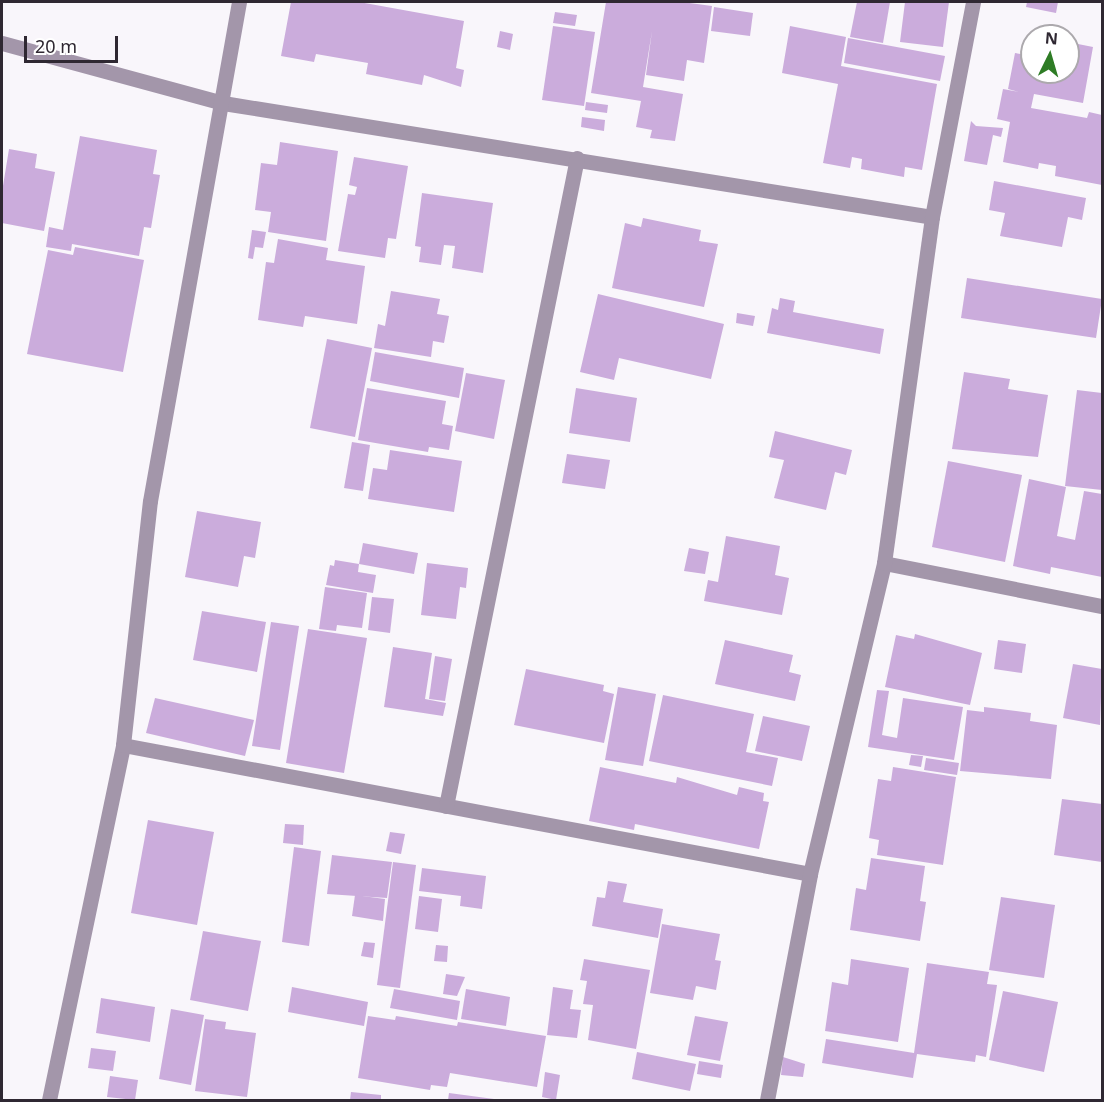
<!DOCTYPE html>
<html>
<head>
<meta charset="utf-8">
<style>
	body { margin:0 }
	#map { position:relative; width:1104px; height:1102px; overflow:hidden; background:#f9f6fb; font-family:"Noto Sans",sans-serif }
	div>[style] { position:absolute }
	.building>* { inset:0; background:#cbacdc }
	.minor>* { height:15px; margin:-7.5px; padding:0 7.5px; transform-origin:7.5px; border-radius:7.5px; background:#a396aa }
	span { translate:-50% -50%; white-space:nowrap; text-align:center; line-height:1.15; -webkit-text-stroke:6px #fff; paint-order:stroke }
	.frame { position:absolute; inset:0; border:3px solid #2f2832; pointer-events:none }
	.north { position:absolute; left:1020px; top:24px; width:60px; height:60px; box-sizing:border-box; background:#fff; border:2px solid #aca9ad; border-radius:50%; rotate:5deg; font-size:16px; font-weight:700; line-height:24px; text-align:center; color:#2f2832 }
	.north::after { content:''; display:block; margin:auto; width:21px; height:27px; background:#2e7c25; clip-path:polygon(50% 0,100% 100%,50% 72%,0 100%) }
	.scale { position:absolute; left:24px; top:36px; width:94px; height:27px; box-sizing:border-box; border:3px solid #2f2832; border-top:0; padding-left:8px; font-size:18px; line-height:21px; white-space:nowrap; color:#2f2832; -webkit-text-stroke:4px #fff; paint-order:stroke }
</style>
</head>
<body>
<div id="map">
	<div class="building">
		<i style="clip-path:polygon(291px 2px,359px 2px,464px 21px,456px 68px,464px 70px,461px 87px,424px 75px,422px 85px,366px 74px,368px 63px,316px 54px,314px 62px,281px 56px)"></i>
		<i style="clip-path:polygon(606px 2px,682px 2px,712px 6px,704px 63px,687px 60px,684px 81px,646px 75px,652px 31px,643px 87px,683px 94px,675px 141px,650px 138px,652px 130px,636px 127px,641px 101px,591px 93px)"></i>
		<i style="clip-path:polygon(857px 2px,890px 2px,883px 43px,850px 37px)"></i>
		<i style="clip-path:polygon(905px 2px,949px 2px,943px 47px,900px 42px)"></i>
		<i style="clip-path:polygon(1027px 2px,1058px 2px,1056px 13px,1026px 7px)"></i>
		<i style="clip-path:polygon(714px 7px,753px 13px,750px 36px,711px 31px)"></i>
		<i style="clip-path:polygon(555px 12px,577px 15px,575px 26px,553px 23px)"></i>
		<i style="clip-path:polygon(553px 26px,595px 32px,584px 106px,542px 100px)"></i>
		<i style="clip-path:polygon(790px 26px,846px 37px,841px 66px,937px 84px,922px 170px,905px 167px,904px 177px,861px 169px,862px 159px,852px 157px,850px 168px,823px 163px,838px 84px,782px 73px)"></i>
		<i style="clip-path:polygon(500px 31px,513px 34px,510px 50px,497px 47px)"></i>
		<i style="clip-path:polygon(848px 38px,945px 56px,940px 81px,844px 63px)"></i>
		<i style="clip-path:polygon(1068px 42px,1093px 47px,1083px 103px,1034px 94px,1031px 108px,1087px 118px,1089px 112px,1102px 115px,1102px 185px,1055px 176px,1056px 166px,1039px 163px,1038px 169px,1003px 162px,1010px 122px,997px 119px,1003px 89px,1019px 92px,1008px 89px,1015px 53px,1032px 56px,1032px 72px,1068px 72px)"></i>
		<i style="clip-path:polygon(586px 102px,608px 105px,607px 113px,585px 110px)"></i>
		<i style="clip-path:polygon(582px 117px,605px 120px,604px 131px,581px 127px)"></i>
		<i style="clip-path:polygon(971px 121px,976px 126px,1003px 128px,1001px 137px,993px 135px,987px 165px,964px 161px)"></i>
		<i style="clip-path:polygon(80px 136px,157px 150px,153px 174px,160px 175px,151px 228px,144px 227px,139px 256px,72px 244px,71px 251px,46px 247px,49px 227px,63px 230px)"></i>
		<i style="clip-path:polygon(280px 142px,338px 151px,326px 241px,268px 232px,271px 212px,255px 210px,261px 163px,277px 165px)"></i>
		<i style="clip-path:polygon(9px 149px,37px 154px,35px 168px,55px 172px,44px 231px,2px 223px,2px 192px)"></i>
		<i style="clip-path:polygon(354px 157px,408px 166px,396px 239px,388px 238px,385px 258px,338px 251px,348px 194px,355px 195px,357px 187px,349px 185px)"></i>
		<i style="clip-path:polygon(994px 181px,1086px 198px,1082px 220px,1068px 217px,1062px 247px,1000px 236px,1005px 213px,989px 210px)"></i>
		<i style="clip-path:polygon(422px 193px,493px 203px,483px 273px,452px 268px,455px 246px,444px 245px,441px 265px,419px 262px,421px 247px,415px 246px)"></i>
		<i style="clip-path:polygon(643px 218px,701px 230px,699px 241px,718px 244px,704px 307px,612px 288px,625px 223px,641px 227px)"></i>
		<i style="clip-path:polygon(252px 230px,266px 232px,263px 248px,255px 247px,253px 259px,248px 258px)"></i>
		<i style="clip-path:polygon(278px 239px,328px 248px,326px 260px,365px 266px,357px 324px,305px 316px,303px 327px,258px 320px,266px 262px,274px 263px)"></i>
		<i style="clip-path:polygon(75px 247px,144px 260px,123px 372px,27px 354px,48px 250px,73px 255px)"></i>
		<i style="clip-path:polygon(967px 278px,1102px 299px,1096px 338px,961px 318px)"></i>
		<i style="clip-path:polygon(391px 291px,440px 299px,437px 314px,449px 316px,444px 343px,433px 341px,431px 357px,374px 348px,378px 324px,385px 326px)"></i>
		<i style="clip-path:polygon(598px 294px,724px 324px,711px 379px,619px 358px,614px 380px,580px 372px)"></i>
		<i style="clip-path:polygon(780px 298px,795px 301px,793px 312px,884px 329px,880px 354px,767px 333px,772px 308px,778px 310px)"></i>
		<i style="clip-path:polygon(737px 313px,755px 316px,753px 326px,736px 323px)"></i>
		<i style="clip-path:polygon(327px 339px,372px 348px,355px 437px,310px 428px)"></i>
		<i style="clip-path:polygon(375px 352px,464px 368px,459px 398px,370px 381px)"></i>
		<i style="clip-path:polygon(964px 372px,1010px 379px,1008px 389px,1048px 395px,1038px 457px,952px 449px)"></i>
		<i style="clip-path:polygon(466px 373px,505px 380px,494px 439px,455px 431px)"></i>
		<i style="clip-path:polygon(367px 388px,446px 401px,442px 424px,453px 426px,449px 450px,429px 447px,428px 452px,358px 440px)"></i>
		<i style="clip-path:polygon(576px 388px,637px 398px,630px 442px,569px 433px)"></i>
		<i style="clip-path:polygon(1077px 390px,1102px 393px,1102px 490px,1065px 486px)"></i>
		<i style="clip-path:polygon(775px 431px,852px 450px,846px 475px,835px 472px,826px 510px,774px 498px,784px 460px,769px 457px)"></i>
		<i style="clip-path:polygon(352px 442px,370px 445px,363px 491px,344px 488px)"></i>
		<i style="clip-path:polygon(390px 450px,462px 461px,454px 512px,368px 499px,373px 468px,387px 470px)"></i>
		<i style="clip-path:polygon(567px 454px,610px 460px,605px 489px,562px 483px)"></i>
		<i style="clip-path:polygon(948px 461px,1022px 475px,1005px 562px,932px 547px)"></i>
		<i style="clip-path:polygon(1029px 479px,1066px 487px,1057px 536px,1075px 540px,1084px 491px,1102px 494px,1102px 577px,1051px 567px,1050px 574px,1013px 566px)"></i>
		<i style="clip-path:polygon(197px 511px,261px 522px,255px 558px,244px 556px,238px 587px,185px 577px)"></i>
		<i style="clip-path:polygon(726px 536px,780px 546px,775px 575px,789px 578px,782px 615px,704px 601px,708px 580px,718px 582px)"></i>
		<i style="clip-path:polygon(363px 543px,418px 553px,414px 574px,359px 564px)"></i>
		<i style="clip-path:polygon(689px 548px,709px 552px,705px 574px,684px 571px)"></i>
		<i style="clip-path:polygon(335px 560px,359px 564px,358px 572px,376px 575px,373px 593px,326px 585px,330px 565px,334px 566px)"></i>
		<i style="clip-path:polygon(427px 563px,468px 568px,466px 588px,460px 587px,456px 619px,421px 615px)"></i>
		<i style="clip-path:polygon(325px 587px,367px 593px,362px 628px,337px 625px,336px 631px,319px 629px)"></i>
		<i style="clip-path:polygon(372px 597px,394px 599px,390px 633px,368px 630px)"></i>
		<i style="clip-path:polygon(202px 611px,266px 622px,257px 672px,193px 660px)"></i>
		<i style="clip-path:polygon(271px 622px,299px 626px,280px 750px,252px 746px)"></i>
		<i style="clip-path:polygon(308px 629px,367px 638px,344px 773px,286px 763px)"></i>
		<i style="clip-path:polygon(915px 634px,982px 653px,970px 705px,885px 687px,896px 635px,914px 639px)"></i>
		<i style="clip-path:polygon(725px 640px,793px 655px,789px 672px,801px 675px,795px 701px,715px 684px)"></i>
		<i style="clip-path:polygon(998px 640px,1026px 644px,1022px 673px,994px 669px)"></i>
		<i style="clip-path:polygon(393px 647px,432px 653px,425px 699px,446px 703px,443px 716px,384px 707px)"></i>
		<i style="clip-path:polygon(435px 656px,452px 659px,445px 701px,429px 699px)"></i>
		<i style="clip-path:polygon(1073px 664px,1102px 669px,1100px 725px,1063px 718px)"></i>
		<i style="clip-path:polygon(526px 669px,604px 685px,603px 691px,614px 694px,604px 743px,514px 725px)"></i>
		<i style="clip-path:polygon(618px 687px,656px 694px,643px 766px,605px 760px)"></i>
		<i style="clip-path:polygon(877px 690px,889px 691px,882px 735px,897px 738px,903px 698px,963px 707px,954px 760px,868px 747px)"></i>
		<i style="clip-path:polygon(663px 695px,754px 714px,746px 752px,778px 758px,772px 786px,649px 761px)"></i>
		<i style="clip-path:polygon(155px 698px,254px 720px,245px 756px,146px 733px)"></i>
		<i style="clip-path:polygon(984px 707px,1031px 713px,1030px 721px,1057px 725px,1051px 779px,960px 771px,967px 710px,984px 712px)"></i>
		<i style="clip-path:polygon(763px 716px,810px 726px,802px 761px,755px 751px)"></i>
		<i style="clip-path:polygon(911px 755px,923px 756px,921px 767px,909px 765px)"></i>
		<i style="clip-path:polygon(926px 758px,959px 763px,957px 775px,924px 770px)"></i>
		<i style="clip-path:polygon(600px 767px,676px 783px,677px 777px,737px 795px,739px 787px,764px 793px,763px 801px,769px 802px,759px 849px,635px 824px,634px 830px,589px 821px)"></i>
		<i style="clip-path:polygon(893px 767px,956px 777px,943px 865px,877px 855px,879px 840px,869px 838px,878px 779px,891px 781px)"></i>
		<i style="clip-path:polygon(1062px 799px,1102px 804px,1102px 862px,1054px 855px)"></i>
		<i style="clip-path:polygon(148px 820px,214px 832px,197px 925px,131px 913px)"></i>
		<i style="clip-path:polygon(285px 824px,304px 825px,303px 845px,283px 843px)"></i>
		<i style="clip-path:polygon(390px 832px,405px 834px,401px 854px,386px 851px)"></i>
		<i style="clip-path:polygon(294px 847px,321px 851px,309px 946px,282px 942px)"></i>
		<i style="clip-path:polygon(332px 855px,392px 862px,387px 898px,327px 894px)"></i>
		<i style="clip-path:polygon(871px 858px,925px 866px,920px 901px,926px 902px,920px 941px,850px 930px,856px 888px,866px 890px)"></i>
		<i style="clip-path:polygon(393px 862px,416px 865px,400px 988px,377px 985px)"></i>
		<i style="clip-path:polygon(422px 868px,486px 876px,482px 909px,460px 906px,461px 896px,419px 891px)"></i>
		<i style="clip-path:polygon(608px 881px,627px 884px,623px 902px,663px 909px,658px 938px,592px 926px,597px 897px,605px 898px)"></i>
		<i style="clip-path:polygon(355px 895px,385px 899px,383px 921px,352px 916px)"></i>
		<i style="clip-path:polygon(419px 896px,442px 899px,438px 932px,415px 929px)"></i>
		<i style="clip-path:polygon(1001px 897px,1055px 905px,1044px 978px,989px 970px)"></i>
		<i style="clip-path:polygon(662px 924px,720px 934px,715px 960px,721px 961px,716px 990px,696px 986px,693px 1000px,650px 993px)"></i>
		<i style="clip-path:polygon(203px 931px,261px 941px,248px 1011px,190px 1000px)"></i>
		<i style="clip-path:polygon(364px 942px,375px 943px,373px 958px,361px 956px)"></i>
		<i style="clip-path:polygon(436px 945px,448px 946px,447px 962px,434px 961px)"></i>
		<i style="clip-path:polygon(584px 959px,650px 970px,636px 1049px,588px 1040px,593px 1005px,583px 1004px,587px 981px,580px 980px)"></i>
		<i style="clip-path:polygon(851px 959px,909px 968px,898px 1042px,825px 1031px,832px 982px,848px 985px)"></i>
		<i style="clip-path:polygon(927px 963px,989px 972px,987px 984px,997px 985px,986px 1057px,976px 1055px,975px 1062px,917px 1054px,913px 1078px,822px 1063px,826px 1039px,914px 1053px)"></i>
		<i style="clip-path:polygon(446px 974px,465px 977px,457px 996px,443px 994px)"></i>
		<i style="clip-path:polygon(292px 987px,368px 1002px,364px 1026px,288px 1012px)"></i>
		<i style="clip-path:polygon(553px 987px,573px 990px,570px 1009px,581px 1010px,577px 1038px,547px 1035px)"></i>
		<i style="clip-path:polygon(394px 989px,460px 1001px,457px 1020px,390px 1008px)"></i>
		<i style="clip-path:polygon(466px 989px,510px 997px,506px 1026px,461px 1019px)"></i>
		<i style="clip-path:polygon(1003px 991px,1058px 1002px,1044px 1072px,989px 1060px)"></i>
		<i style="clip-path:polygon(101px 998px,155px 1007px,150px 1042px,96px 1033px)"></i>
		<i style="clip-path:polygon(171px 1009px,204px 1015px,191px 1085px,159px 1079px)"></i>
		<i style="clip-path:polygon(368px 1016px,395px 1020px,396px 1016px,457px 1026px,458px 1022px,546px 1036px,537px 1087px,450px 1073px,447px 1087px,431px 1085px,430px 1090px,358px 1078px)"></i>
		<i style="clip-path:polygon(695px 1016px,728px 1022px,720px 1061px,687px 1055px)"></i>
		<i style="clip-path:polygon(205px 1019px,226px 1022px,225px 1029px,256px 1033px,247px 1097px,195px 1091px)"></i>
		<i style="clip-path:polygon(91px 1048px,116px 1051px,113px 1071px,88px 1068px)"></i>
		<i style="clip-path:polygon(637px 1052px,696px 1064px,690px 1091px,632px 1079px)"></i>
		<i style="clip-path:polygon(783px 1057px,805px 1064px,803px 1077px,781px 1075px)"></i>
		<i style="clip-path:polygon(699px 1061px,723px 1065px,721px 1078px,697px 1074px)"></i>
		<i style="clip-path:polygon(545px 1072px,560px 1075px,556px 1100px,542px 1097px)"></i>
		<i style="clip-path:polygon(110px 1076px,138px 1080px,135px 1100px,107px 1097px)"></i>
		<i style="clip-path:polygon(351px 1092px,381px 1095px,381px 1100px,350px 1100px)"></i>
		<i style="clip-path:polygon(449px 1093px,494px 1099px,494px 1100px,448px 1100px)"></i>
	</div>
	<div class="minor">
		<i style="left:2px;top:43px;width:229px;rotate:15.2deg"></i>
		<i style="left:223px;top:103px;width:718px;rotate:9.13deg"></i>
		<i style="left:884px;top:563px;width:222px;rotate:11.2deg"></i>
		<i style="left:123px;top:745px;width:699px;rotate:10.63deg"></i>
		<i style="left:446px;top:806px;width:661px;rotate:-78.57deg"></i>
		<i style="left:49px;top:1100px;width:363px;rotate:-78.2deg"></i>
		<i style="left:123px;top:745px;width:245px;rotate:-83.7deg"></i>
		<i style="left:150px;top:501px;width:507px;rotate:-79.89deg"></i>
		<i style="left:767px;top:1100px;width:230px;rotate:-79.2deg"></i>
		<i style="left:810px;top:874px;width:320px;rotate:-76.6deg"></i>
		<i style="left:884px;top:563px;width:349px;rotate:-82.1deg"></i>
		<i style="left:932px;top:217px;width:219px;rotate:-79.2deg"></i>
	</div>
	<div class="frame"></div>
	<div class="north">N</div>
	<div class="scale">20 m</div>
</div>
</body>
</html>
